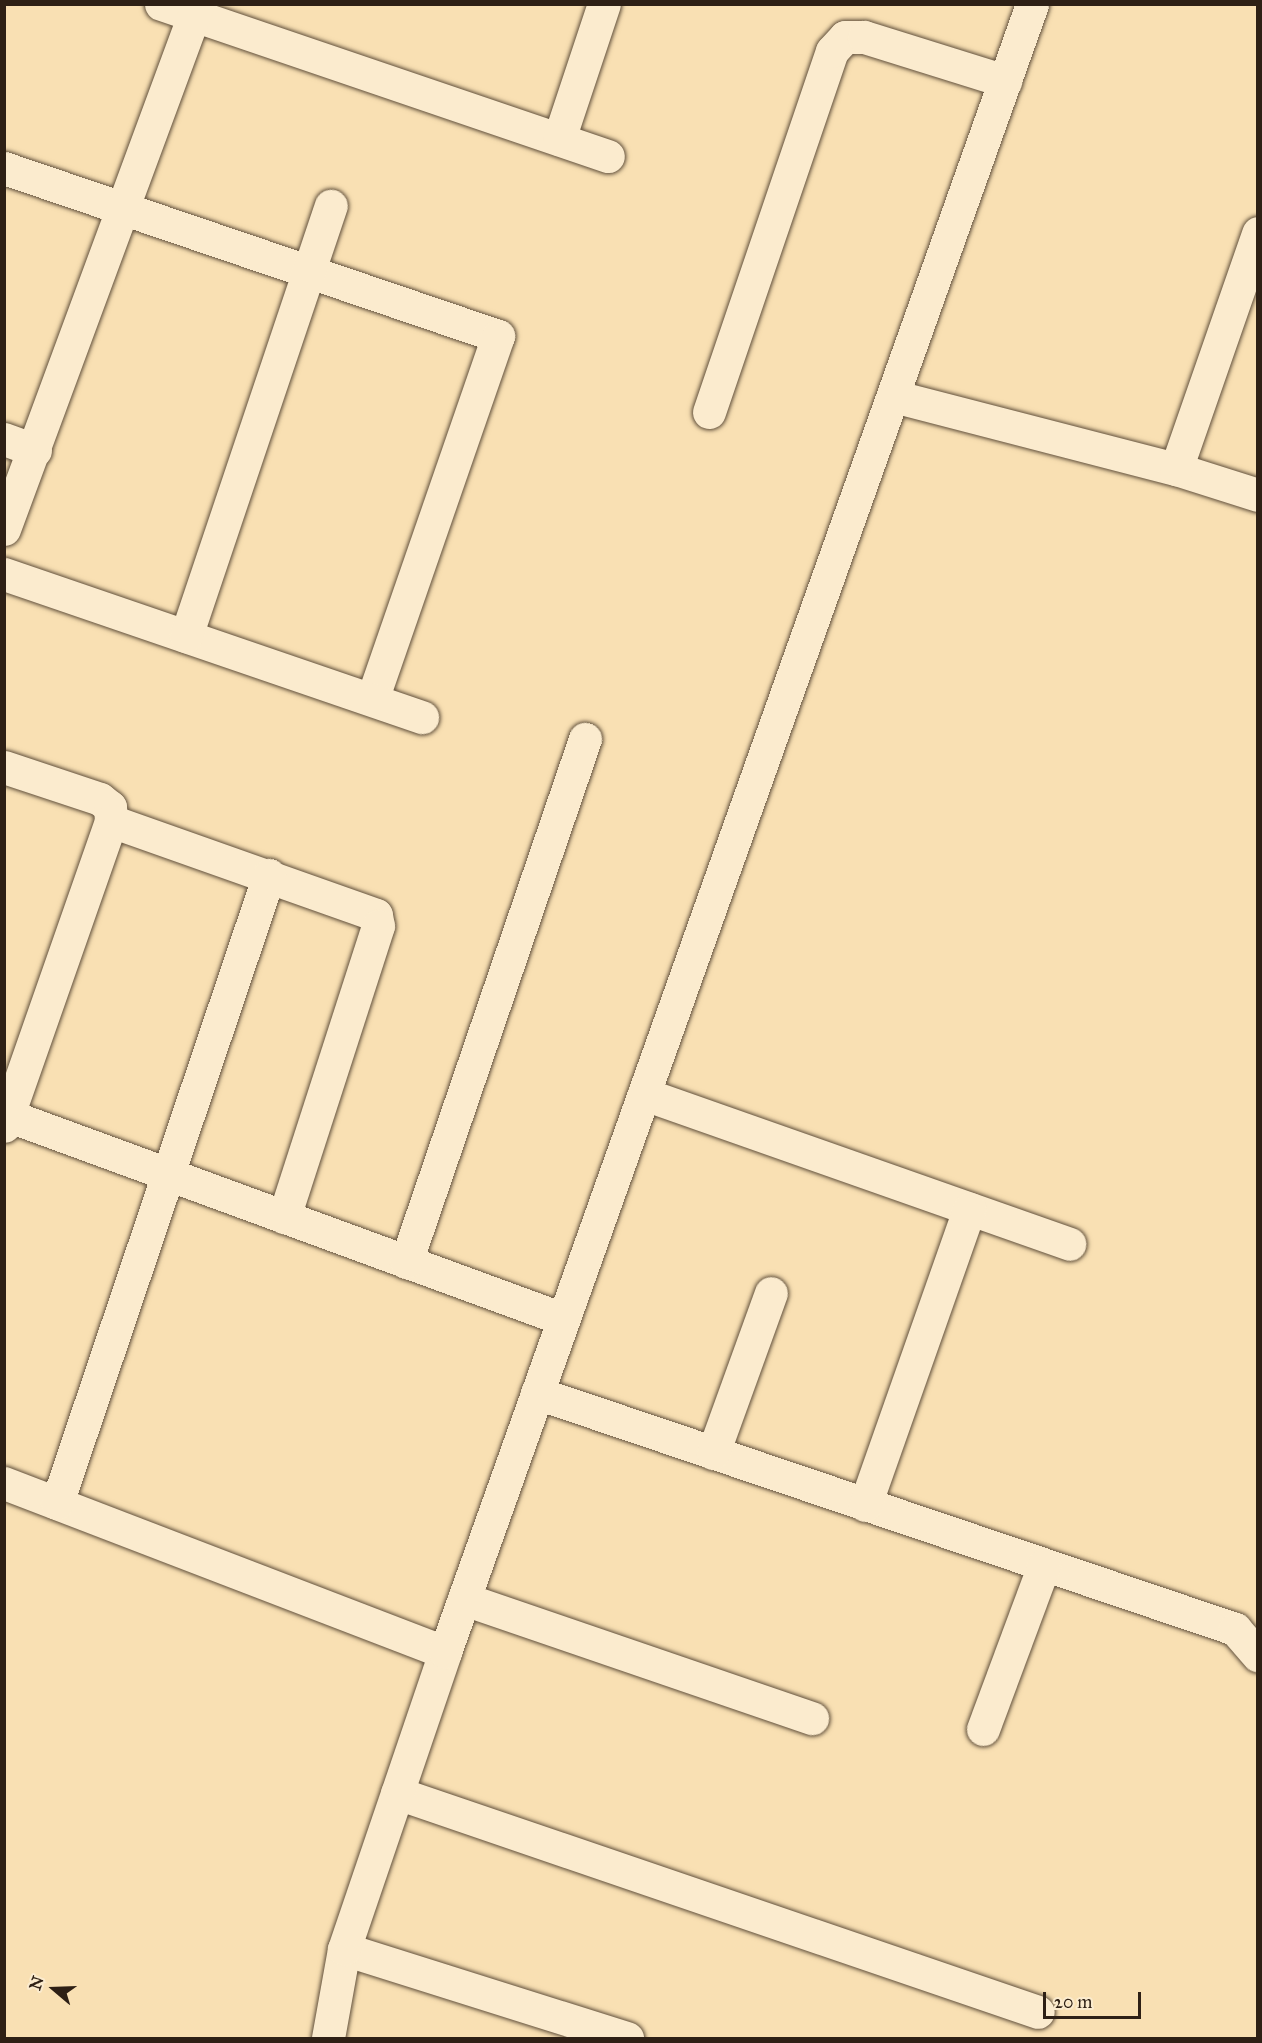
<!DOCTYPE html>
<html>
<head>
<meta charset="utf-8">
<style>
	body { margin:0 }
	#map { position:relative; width:1262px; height:2043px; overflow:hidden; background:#f9e0b3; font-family:"IM FELL Great Primer",serif }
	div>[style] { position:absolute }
	.roads { filter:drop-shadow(0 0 2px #61503c) drop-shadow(0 0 2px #61503c) }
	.minor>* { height:33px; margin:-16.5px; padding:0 16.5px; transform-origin:16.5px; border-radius:16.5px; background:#fbebce }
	span { translate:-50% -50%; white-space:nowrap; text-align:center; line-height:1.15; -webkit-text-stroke:4.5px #fbebce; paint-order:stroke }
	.frame { position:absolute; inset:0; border:6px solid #2e2015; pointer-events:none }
	.north { position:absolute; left:24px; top:1959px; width:60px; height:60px; -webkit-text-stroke:4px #fbebce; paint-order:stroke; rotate:289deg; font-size:16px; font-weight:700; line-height:24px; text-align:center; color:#2e2015 }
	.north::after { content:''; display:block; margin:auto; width:21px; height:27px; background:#2e2015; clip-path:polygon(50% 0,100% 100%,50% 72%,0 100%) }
	.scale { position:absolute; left:1043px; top:1992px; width:98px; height:27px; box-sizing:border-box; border:3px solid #2e2015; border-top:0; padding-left:8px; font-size:18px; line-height:21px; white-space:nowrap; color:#2e2015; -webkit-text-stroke:4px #fbebce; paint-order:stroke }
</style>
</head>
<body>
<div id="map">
	<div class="roads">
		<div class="minor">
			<i style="left:161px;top:4px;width:472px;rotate:18.8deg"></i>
			<i style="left:559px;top:139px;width:142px;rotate:-71.6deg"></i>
			<i style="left:4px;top:168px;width:522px;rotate:18.78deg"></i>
			<i style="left:498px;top:336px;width:384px;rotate:109.1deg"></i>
			<i style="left:893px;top:396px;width:292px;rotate:14.5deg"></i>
			<i style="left:1176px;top:469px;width:86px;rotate:17.6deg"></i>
			<i style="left:709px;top:412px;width:381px;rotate:-71.2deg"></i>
			<i style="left:832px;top:51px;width:19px;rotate:-47deg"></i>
			<i style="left:845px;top:37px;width:19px"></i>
			<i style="left:864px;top:37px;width:148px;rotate:17.3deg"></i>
			<i style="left:4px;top:439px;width:33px;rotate:20deg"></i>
			<i style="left:1176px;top:469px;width:250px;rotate:-70.8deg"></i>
			<i style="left:4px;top:529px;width:560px;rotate:-69.72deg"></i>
			<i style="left:4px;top:574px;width:442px;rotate:18.9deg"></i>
			<i style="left:186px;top:636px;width:454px;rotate:-71.4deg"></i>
			<i style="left:4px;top:767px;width:101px;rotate:18.4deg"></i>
			<i style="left:100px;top:799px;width:13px;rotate:39deg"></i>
			<i style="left:110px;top:807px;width:14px;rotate:86deg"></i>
			<i style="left:111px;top:821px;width:323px;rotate:109.3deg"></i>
			<i style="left:111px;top:821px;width:281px;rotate:19.5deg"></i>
			<i style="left:376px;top:915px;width:11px;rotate:80deg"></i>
			<i style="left:378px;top:926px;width:306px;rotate:107.9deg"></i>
			<i style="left:644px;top:1094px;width:451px;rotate:19.4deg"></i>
			<i style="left:4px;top:1114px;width:595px;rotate:20.14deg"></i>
			<i style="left:406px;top:1262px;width:553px;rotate:-71.11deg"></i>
			<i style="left:537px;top:1393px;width:737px;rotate:18.68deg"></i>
			<i style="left:1235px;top:1629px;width:35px;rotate:49deg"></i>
			<i style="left:713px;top:1453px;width:170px;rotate:-70.1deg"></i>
			<i style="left:4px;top:1483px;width:472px;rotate:21deg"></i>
			<i style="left:57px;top:1503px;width:663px;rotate:-71.35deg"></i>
			<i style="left:865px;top:1505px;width:314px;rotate:-70.6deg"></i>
			<i style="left:464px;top:1599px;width:368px;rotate:18.9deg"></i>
			<i style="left:983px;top:1729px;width:175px;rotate:-69.6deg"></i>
			<i style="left:397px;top:1793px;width:677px;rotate:18.86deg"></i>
			<i style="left:344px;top:1949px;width:297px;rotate:17.5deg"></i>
			<i style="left:328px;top:2038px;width:90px;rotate:-79.8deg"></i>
			<i style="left:344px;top:1949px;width:314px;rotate:-71.2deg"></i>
			<i style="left:445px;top:1652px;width:1749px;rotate:-70.39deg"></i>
		</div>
	</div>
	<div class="frame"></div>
	<div class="north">N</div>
	<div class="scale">20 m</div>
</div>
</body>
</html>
